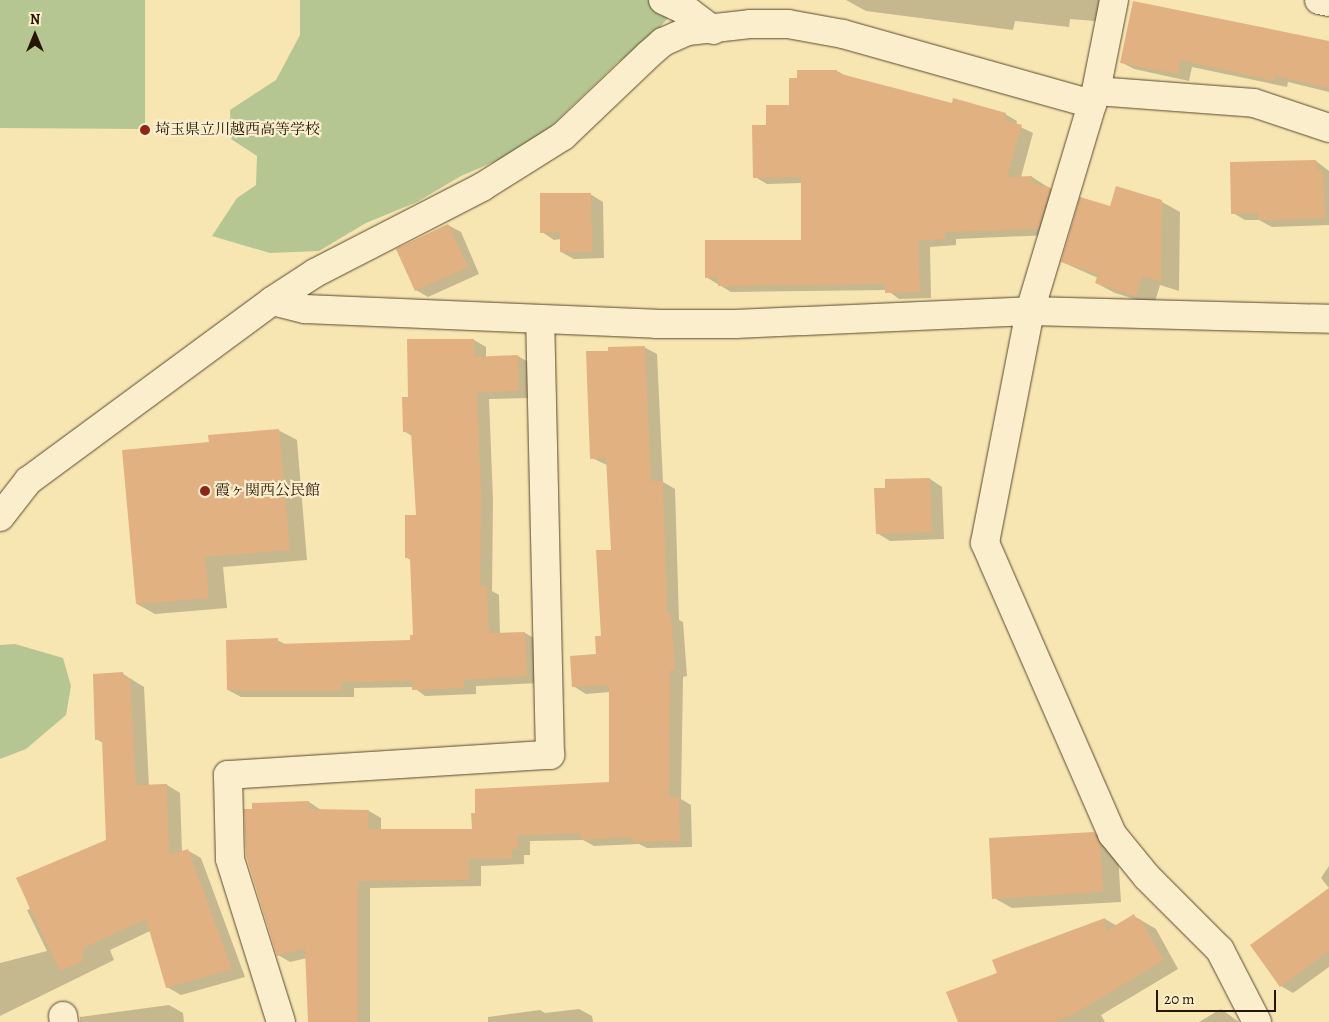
<!DOCTYPE html>
<html>
<head>
<meta charset="utf-8">
<style>
	body { margin:0 }
	#map { position:relative; width:1329px; height:1022px; overflow:hidden; background:#f7e5b2; font-family:Alegreya,"Noto Serif JP",serif }
	div>[style] { position:absolute }
	.green>* { inset:0; background:#b6c692 }
	.shadow>* { inset:0; background:#0003 }
	.building>* { inset:0; background:#e2b182 }
	.roads { filter:drop-shadow(0 0 1px #5a492d) drop-shadow(0 0 1px #5a492d) }
	.minor>* { height:28px; margin:-14px; padding:0 14px; transform-origin:14px; border-radius:14px; background:#faeecd }
	.dots>* { width:14px; height:14px; translate:-50% -50%; box-sizing:border-box; border:2px solid #faeecd; border-radius:50% }
	span { translate:-50% -50%; white-space:nowrap; text-align:center; line-height:1.15; -webkit-text-stroke:4.5px #faeecd; paint-order:stroke }
	.poi-label { font-size:15px; color:#261501 }
	.left { translate:0 -50%; text-align:left }
	.north { position:absolute; left:10px; top:10px; width:50px; height:50px; -webkit-text-stroke:4px #faeecd; paint-order:stroke; rotate:0deg; font-size:14px; font-weight:700; line-height:20px; text-align:center; color:#261501 }
	.north::after { content:''; display:block; margin:auto; width:18px; height:22px; background:#261501; clip-path:polygon(50% 0,100% 100%,50% 72%,0 100%) }
	.scale { position:absolute; left:1156px; top:990px; width:120px; height:22px; box-sizing:border-box; border:2px solid #261501; border-top:0; padding-left:6px; font-size:15px; line-height:18px; white-space:nowrap; color:#261501; -webkit-text-stroke:4px #faeecd; paint-order:stroke }
</style>
</head>
<body>
<div id="map">
	<div class="green">
		<i style="clip-path:polygon(0 0,145px 0,145px 129px,0 128px)"></i>
		<i style="clip-path:polygon(300px 0,677px 0,669px 17px,645px 44px,618px 62px,547px 130px,503px 158px,461px 176px,417px 202px,366px 223px,319px 251px,270px 253px,212px 236px,237px 198px,256px 185px,257px 156px,231px 139px,230px 110px,276px 80px,300px 35px)"></i>
		<i style="clip-path:polygon(15px 644px,63px 658px,71px 686px,66px 715px,26px 749px,0 759px,0 645px)"></i>
	</div>
	<div class="shadow">
		<i style="clip-path:polygon(846px 0,1110px 0,1107px 22px,1070px 19px,1069px 27px,1015px 21px,1013px 30px,866px 11px)"></i>
		<i style="clip-path:polygon(1329px 43px,1329px 92px,1288px 82px,1287px 87px,1192px 67px,1189px 81px,1134px 69px,1121px 62px)"></i>
		<i style="clip-path:polygon(837px 71px,848px 77px,953px 105px,1005px 114px,1017px 121px,1016px 125px,1033px 133px,1021px 177px,1032px 177px,1062px 196px,1050px 235px,956px 239px,956px 245px,930px 247px,931px 298px,899px 299px,887px 290px,731px 292px,706px 277px,802px 241px,802px 183px,767px 184px,755px 177px,768px 126px,790px 106px,799px 79px)"></i>
		<i style="clip-path:polygon(1316px 161px,1329px 171px,1329px 225px,1272px 227px,1259px 220px,1245px 220px,1233px 213px)"></i>
		<i style="clip-path:polygon(590px 194px,603px 202px,604px 258px,574px 259px,561px 252px,561px 239px,554px 240px,542px 232px)"></i>
		<i style="clip-path:polygon(1162px 202px,1180px 212px,1179px 291px,1160px 285px,1154px 305px,1115px 293px,1096px 283px,1098px 278px,1062px 262px,1110px 207px)"></i>
		<i style="clip-path:polygon(448px 225px,461px 232px,479px 274px,428px 297px,416px 290px)"></i>
		<i style="clip-path:polygon(474px 340px,486px 347px,486px 357px,518px 356px,530px 363px,531px 398px,489px 399px,493px 500px,492px 591px,499px 595px,500px 634px,525px 633px,537px 640px,539px 683px,476px 686px,476px 694px,425px 696px,413px 687px,354px 688px,354px 697px,241px 697px,228px 690px,277px 640px,287px 645px,412px 641px,415px 636px,411px 560px,407px 558px,417px 516px,412px 436px,404px 431px,410px 398px)"></i>
		<i style="clip-path:polygon(644px 347px,657px 354px,663px 482px,675px 489px,679px 620px,683px 622px,687px 676px,683px 677px,681px 799px,691px 805px,692px 847px,647px 848px,639px 844px,594px 846px,583px 840px,530px 841px,530px 855px,524px 855px,524px 864px,481px 866px,481px 886px,370px 888px,370px 1022px,309px 1022px,307px 958px,290px 962px,278px 955px,309px 802px,321px 810px,369px 811px,381px 818px,381px 830px,473px 830px,610px 784px,610px 692px,586px 694px,573px 686px,598px 655px,613px 551px,607px 465px,592px 458px,610px 352px)"></i>
		<i style="clip-path:polygon(278px 430px,297px 440px,307px 560px,223px 567px,227px 608px,155px 614px,137px 604px,211px 443px)"></i>
		<i style="clip-path:polygon(930px 479px,942px 487px,944px 539px,890px 541px,877px 533px,886px 489px)"></i>
		<i style="clip-path:polygon(123px 674px,144px 687px,149px 786px,167px 785px,180px 793px,182px 852px,187px 850px,201px 858px,245px 977px,181px 995px,167px 987px,150px 931px,110px 950px,114px 960px,0 1016px,0 963px,47px 951px,27px 910px,30px 909px,18px 879px,107px 840px,103px 743px,96px 739px)"></i>
		<i style="clip-path:polygon(1094px 833px,1112px 844px,1118px 856px,1121px 902px,1012px 908px,994px 898px)"></i>
		<i style="clip-path:polygon(1329px 866px,1329px 888px,1321px 878px)"></i>
		<i style="clip-path:polygon(1329px 890px,1329px 967px,1293px 993px,1281px 986px)"></i>
		<i style="clip-path:polygon(1134px 916px,1156px 929px,1178px 969px,1101px 1015px,1105px 1022px,961px 1022px,998px 974px,1105px 919px,1117px 926px)"></i>
		<i style="clip-path:polygon(169px 1005px,183px 1013px,184px 1022px,80px 1022px,80px 1017px)"></i>
		<i style="clip-path:polygon(579px 1009px,592px 1016px,593px 1022px,488px 1022px,488px 1017px,540px 1010px,545px 1013px)"></i>
		<i style="clip-path:polygon(1221px 1009px,1239px 1022px,1199px 1022px)"></i>
	</div>
	<div class="building">
		<i style="clip-path:polygon(1133px 1px,1329px 41px,1329px 88px,1275px 76px,1274px 81px,1180px 60px,1177px 74px,1120px 63px)"></i>
		<i style="clip-path:polygon(797px 70px,837px 70px,837px 73px,952px 103px,953px 98px,1006px 113px,1004px 120px,1022px 125px,1007px 177px,1032px 176px,1032px 183px,1051px 188px,1038px 229px,945px 232px,945px 239px,918px 241px,920px 292px,885px 293px,885px 284px,718px 286px,718px 277px,705px 278px,705px 240px,801px 240px,801px 177px,753px 178px,752px 125px,766px 125px,766px 105px,789px 105px,789px 78px,797px 78px)"></i>
		<i style="clip-path:polygon(1316px 160px,1317px 170px,1323px 170px,1325px 218px,1258px 220px,1258px 213px,1231px 214px,1230px 162px)"></i>
		<i style="clip-path:polygon(1116px 186px,1162px 200px,1161px 282px,1142px 276px,1136px 296px,1095px 283px,1098px 274px,1061px 262px,1080px 197px,1110px 206px)"></i>
		<i style="clip-path:polygon(540px 193px,591px 193px,592px 252px,560px 252px,560px 232px,540px 233px)"></i>
		<i style="clip-path:polygon(448px 224px,468px 267px,415px 291px,396px 249px)"></i>
		<i style="clip-path:polygon(407px 339px,474px 339px,474px 357px,518px 355px,519px 391px,477px 392px,481px 493px,480px 586px,487px 586px,489px 633px,525px 632px,527px 676px,464px 680px,464px 688px,412px 690px,412px 681px,342px 682px,342px 690px,227px 690px,226px 640px,278px 638px,278px 644px,410px 640px,410px 635px,413px 635px,410px 558px,405px 558px,405px 515px,416px 515px,411px 432px,403px 432px,402px 397px,408px 397px)"></i>
		<i style="clip-path:polygon(645px 346px,651px 481px,663px 481px,667px 614px,671px 614px,675px 670px,670px 670px,669px 797px,679px 797px,680px 841px,633px 842px,633px 837px,581px 840px,581px 833px,518px 835px,518px 849px,512px 849px,512px 858px,469px 859px,469px 880px,358px 881px,358px 1022px,308px 1022px,305px 948px,277px 956px,246px 856px,244px 809px,252px 809px,252px 803px,309px 801px,309px 809px,369px 810px,368px 829px,472px 829px,471px 813px,475px 813px,475px 789px,609px 782px,609px 685px,572px 687px,570px 656px,596px 654px,595px 636px,601px 636px,596px 550px,611px 550px,606px 458px,590px 459px,586px 351px,608px 351px,608px 347px)"></i>
		<i style="clip-path:polygon(279px 429px,290px 550px,205px 557px,209px 598px,136px 604px,122px 450px,209px 442px,208px 435px)"></i>
		<i style="clip-path:polygon(930px 478px,932px 532px,876px 534px,874px 488px,885px 488px,885px 479px)"></i>
		<i style="clip-path:polygon(123px 672px,124px 678px,130px 678px,136px 785px,167px 784px,169px 855px,188px 849px,232px 969px,166px 988px,146px 919px,83px 948px,83px 961px,60px 971px,16px 878px,106px 840px,102px 740px,95px 740px,93px 674px)"></i>
		<i style="clip-path:polygon(1094px 832px,1100px 844px,1103px 892px,992px 899px,989px 838px)"></i>
		<i style="clip-path:polygon(1329px 888px,1329px 951px,1280px 987px,1250px 945px)"></i>
		<i style="clip-path:polygon(1134px 914px,1137px 921px,1140px 919px,1164px 960px,1074px 1014px,1054px 1022px,958px 1022px,946px 992px,997px 973px,992px 960px,1105px 918px,1106px 931px)"></i>
	</div>
	<div class="roads">
		<div class="minor">
			<i style="left:663px;top:0;width:29px;rotate:25deg"></i>
			<i style="left:689px;top:12px;width:30px;rotate:37deg"></i>
			<i style="left:1114px;top:0;width:93px;rotate:101.2deg"></i>
			<i style="left:1096px;top:91px;width:230px;rotate:106.7deg"></i>
			<i style="left:1030px;top:311px;width:236px;rotate:101deg"></i>
			<i style="left:985px;top:543px;width:318px;rotate:66.4deg"></i>
			<i style="left:1112px;top:834px;width:55px;rotate:50.9deg"></i>
			<i style="left:1147px;top:877px;width:103px;rotate:45deg"></i>
			<i style="left:1220px;top:950px;width:81px;rotate:62.8deg"></i>
			<i style="left:1319px;top:0;width:10px;rotate:11deg"></i>
			<i style="left:1096px;top:91px;width:158px;rotate:4.3deg"></i>
			<i style="left:1254px;top:103px;width:79px;rotate:18.4deg"></i>
			<i style="left:272px;top:301px;width:51px;rotate:-33.1deg"></i>
			<i style="left:315px;top:273px;width:188px;rotate:-27.2deg"></i>
			<i style="left:482px;top:187px;width:96px;rotate:-32.2deg"></i>
			<i style="left:563px;top:136px;width:117px;rotate:-43.6deg"></i>
			<i style="left:648px;top:55px;width:20px;rotate:-41deg"></i>
			<i style="left:663px;top:42px;width:27px;rotate:-24deg"></i>
			<i style="left:688px;top:31px;width:62px;rotate:-6.4deg"></i>
			<i style="left:750px;top:24px;width:38px"></i>
			<i style="left:788px;top:24px;width:56px;rotate:10.3deg"></i>
			<i style="left:843px;top:34px;width:259px;rotate:15.7deg"></i>
			<i style="left:0;top:517px;width:46px;rotate:-52.1deg"></i>
			<i style="left:28px;top:481px;width:303px;rotate:-36.4deg"></i>
			<i style="left:272px;top:301px;width:34px;rotate:14deg"></i>
			<i style="left:305px;top:309px;width:351px;rotate:2.4deg"></i>
			<i style="left:656px;top:324px;width:79px"></i>
			<i style="left:735px;top:324px;width:295px;rotate:-2.5deg"></i>
			<i style="left:1030px;top:311px;width:299px;rotate:1.5deg"></i>
			<i style="left:63px;top:1016px;width:6px;rotate:81deg"></i>
			<i style="left:281px;top:1022px;width:171px;rotate:-107.4deg"></i>
			<i style="left:230px;top:859px;width:84px;rotate:-91.4deg"></i>
			<i style="left:228px;top:775px;width:323px;rotate:-3.6deg"></i>
			<i style="left:550px;top:755px;width:436px;rotate:-91.3deg"></i>
		</div>
	</div>
	<div class="dots">
		<i style="left:145px;top:130px;background:#8f2418"></i>
		<i style="left:205px;top:491px;background:#8f2418"></i>
	</div>
	<div class="poi-label">
		<span class="left" style="left:155px;top:130px">埼玉県立川越西高等学校</span>
		<span class="left" style="left:215px;top:491px">霞ヶ関西公民館</span>
	</div>
	<div class="north">N</div>
	<div class="scale">20 m</div>
</div>
</body>
</html>
